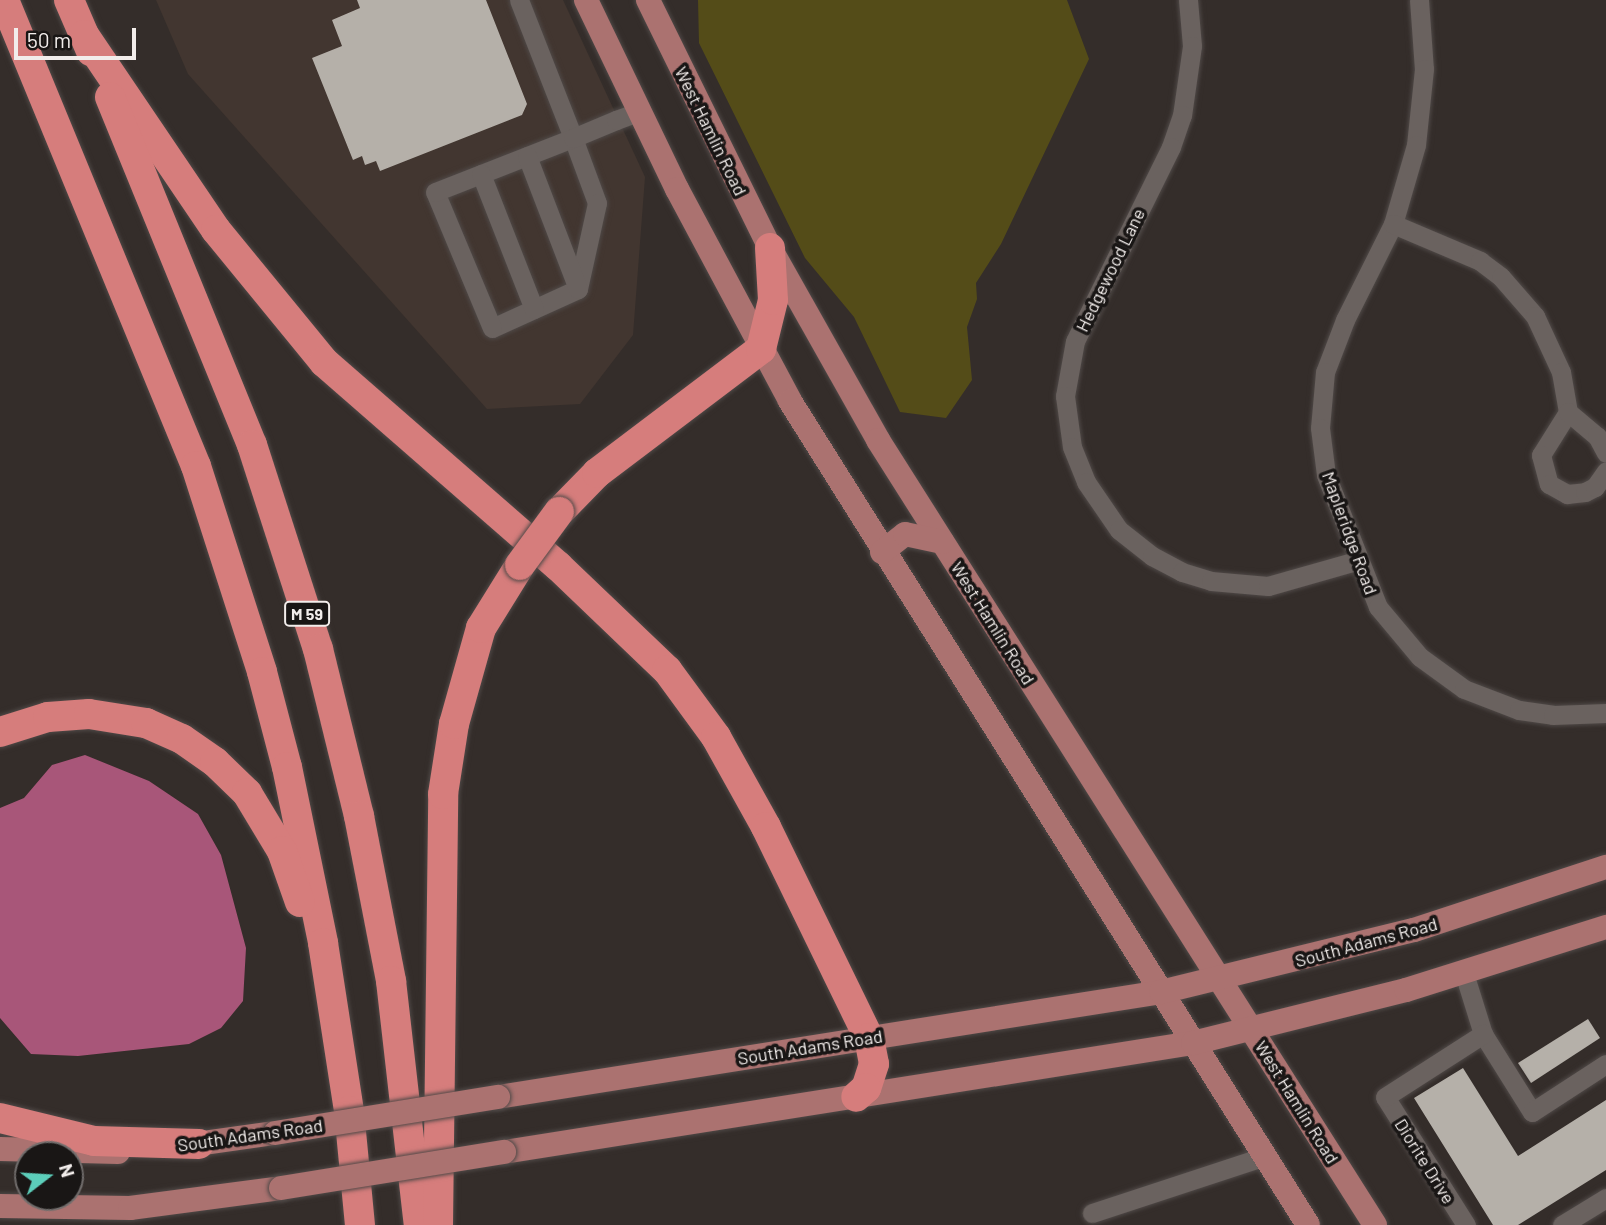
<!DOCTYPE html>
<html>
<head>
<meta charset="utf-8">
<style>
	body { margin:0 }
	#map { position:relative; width:1606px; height:1225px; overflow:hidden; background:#342d2a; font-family:Barlow,sans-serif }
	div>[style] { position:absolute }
	.built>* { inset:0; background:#423630 }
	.green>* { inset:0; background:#544c18 }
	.water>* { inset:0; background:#a85679 }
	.building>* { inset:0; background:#b5b0a9 }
	.roads { filter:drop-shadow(0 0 2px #4f4947) drop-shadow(0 0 2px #4f4947) }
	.minor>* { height:19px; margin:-9.5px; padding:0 9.5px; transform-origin:9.5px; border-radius:9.5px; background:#6a625f }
	.major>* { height:24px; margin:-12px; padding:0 12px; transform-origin:12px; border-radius:12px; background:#ab7270 }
	.highway>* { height:30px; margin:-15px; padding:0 15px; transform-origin:15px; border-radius:15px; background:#d67d7c }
	.bridges { filter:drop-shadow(0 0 2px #4f4947) drop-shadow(0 0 2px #4f4947) }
	.major-bridge>* { height:24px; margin:-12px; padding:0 12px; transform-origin:12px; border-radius:12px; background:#ab7270 }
	.highway-bridge>* { height:30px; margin:-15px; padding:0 15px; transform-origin:15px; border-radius:15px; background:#d67d7c }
	span { translate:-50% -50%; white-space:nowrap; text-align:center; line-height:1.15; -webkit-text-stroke:7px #191615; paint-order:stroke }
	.shield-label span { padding:2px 5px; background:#191615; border:2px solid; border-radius:5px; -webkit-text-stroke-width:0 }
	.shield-label { font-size:16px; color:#f2edeb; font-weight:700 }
	.street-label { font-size:18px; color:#f2edeb }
	.north { position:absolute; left:14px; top:1141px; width:70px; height:70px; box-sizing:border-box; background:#191615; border:2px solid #706c6b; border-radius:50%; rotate:73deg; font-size:19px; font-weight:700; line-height:28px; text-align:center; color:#f2edeb }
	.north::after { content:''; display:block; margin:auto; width:24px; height:32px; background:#5cceba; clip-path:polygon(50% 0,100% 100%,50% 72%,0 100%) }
	.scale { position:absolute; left:14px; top:28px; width:122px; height:32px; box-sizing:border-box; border:4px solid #f2edeb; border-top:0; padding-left:9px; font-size:21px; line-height:24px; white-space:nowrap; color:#f2edeb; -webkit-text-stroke:5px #191615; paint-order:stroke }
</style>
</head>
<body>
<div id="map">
	<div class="built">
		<i style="clip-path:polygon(156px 0,563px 0,645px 177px,633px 335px,580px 404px,487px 409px,188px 74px)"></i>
	</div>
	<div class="green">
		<i style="clip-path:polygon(698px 0,1067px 0,1089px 59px,1001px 244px,976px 283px,977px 299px,967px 327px,972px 380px,946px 418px,900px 412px,854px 317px,805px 258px,699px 43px)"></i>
	</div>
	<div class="water">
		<i style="clip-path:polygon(85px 755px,149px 781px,198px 814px,221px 855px,246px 948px,243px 1001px,221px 1028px,189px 1044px,78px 1056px,31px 1054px,0 1018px,0 808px,24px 798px,52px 765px)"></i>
	</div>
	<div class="building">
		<i style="clip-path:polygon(357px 0,486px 0,527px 104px,522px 115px,380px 171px,376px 161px,365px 165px,362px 156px,353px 160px,312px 58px,342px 46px,332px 20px,360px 8px)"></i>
		<i style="clip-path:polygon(1588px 1019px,1600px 1038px,1531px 1083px,1518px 1063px)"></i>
		<i style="clip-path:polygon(1463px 1068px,1518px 1156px,1606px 1100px,1606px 1170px,1518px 1225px,1493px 1225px,1414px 1098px)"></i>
	</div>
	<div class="roads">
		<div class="minor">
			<i style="left:519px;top:0;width:148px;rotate:68.6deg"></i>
			<i style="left:573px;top:138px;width:69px;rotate:69.7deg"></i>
			<i style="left:597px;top:203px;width:88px;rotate:102.5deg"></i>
			<i style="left:578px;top:289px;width:94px;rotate:155.6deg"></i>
			<i style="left:492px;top:328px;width:147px;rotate:-112.7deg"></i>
			<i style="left:435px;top:192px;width:148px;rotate:-21.4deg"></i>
			<i style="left:573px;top:138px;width:47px;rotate:-22.7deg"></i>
			<i style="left:616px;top:120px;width:23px;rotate:-20deg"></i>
			<i style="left:1188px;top:0;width:46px;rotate:85deg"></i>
			<i style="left:1192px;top:46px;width:70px;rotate:98.2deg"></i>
			<i style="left:1182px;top:115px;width:34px;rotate:109deg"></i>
			<i style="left:1171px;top:147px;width:216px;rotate:116.3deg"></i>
			<i style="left:1075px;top:341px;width:56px;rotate:100.3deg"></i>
			<i style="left:1065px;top:396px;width:51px;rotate:82.2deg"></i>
			<i style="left:1072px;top:447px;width:38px;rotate:68deg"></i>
			<i style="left:1086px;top:482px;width:58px;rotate:55.5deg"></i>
			<i style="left:1119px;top:530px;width:42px;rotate:38.2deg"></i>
			<i style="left:1152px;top:556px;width:34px;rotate:28deg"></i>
			<i style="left:1182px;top:572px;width:30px;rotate:17deg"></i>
			<i style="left:1211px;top:581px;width:57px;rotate:5deg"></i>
			<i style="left:1268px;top:586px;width:91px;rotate:-15.9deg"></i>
			<i style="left:1419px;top:0;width:69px;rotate:85.9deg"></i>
			<i style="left:1424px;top:69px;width:76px;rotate:96deg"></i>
			<i style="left:1416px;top:145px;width:82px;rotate:106.2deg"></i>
			<i style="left:1393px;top:224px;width:107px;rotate:116.6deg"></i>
			<i style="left:1345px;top:320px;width:56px;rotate:111deg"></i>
			<i style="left:1325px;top:372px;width:56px;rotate:95.1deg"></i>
			<i style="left:1320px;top:428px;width:47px;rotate:82.7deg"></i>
			<i style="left:1326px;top:475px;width:142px;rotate:68.5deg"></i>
			<i style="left:1378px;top:607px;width:65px;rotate:50deg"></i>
			<i style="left:1420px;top:657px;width:54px;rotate:36deg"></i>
			<i style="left:1464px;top:689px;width:59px;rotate:20.9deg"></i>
			<i style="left:1519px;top:710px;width:34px;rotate:8deg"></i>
			<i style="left:1553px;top:715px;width:53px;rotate:-2.2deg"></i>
			<i style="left:527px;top:156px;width:142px;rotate:69deg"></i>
			<i style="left:481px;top:174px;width:145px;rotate:68.6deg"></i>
			<i style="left:1393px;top:224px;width:95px;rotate:23deg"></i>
			<i style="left:1480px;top:261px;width:26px;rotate:37deg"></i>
			<i style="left:1501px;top:277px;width:52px;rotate:48.9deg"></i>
			<i style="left:1535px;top:316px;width:62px;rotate:65.1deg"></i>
			<i style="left:1561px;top:372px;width:41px;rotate:80.1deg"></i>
			<i style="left:1568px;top:412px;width:51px;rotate:122.1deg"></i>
			<i style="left:1541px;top:455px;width:30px;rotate:75deg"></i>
			<i style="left:1549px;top:484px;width:21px;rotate:29deg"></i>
			<i style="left:1567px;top:494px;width:18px;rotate:-6deg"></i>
			<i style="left:1585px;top:492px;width:11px;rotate:-27deg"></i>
			<i style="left:1595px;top:487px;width:19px;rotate:-55deg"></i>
			<i style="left:1568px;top:412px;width:38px;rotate:40deg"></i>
			<i style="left:1597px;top:436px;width:19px;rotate:62deg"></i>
			<i style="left:1464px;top:973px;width:64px;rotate:72.7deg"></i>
			<i style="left:1483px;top:1034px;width:92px;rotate:57.9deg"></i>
			<i style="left:1532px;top:1112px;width:88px;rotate:-33deg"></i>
			<i style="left:1092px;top:1213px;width:182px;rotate:-18.2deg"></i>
			<i style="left:1466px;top:1225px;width:151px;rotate:-122.3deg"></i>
			<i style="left:1385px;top:1097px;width:117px;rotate:-32.7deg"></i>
			<i style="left:1562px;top:1225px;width:52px;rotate:-31.5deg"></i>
		</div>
		<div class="major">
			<i style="left:586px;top:0;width:210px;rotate:64.3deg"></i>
			<i style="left:677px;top:189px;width:240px;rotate:61.9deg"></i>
			<i style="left:790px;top:401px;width:973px;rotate:57.84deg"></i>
			<i style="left:648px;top:0;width:276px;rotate:63.8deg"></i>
			<i style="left:770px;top:248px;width:220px;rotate:60.6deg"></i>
			<i style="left:878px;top:440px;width:929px;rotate:57.66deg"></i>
			<i style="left:882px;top:552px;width:29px;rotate:-38deg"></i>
			<i style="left:905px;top:534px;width:38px;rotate:12deg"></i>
			<i style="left:498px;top:1097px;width:671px;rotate:-9deg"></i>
			<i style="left:1161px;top:992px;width:260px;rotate:-13.8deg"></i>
			<i style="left:1414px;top:930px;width:202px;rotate:-18.2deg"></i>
			<i style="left:182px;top:1146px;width:94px;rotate:-8deg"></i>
			<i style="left:0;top:1149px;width:118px;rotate:1.5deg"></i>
			<i style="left:504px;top:1152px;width:698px;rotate:-8.99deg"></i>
			<i style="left:1193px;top:1043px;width:219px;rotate:-14deg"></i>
			<i style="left:1406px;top:990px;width:210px;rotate:-17.5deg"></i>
			<i style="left:0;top:1206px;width:130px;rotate:0.9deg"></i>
			<i style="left:130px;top:1208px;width:152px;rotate:-7.5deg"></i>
		</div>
		<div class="highway">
			<i style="left:4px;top:0;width:504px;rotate:67.61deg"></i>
			<i style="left:196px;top:466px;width:216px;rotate:72.2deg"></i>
			<i style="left:262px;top:672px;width:98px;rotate:75.3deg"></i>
			<i style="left:287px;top:767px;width:180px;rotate:78.4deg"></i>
			<i style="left:323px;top:943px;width:170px;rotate:81.2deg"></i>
			<i style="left:349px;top:1111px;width:115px;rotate:84.5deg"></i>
			<i style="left:69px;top:0;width:56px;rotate:66.7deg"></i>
			<i style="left:84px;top:35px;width:235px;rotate:55.9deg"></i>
			<i style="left:216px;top:230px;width:171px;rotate:50.7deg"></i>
			<i style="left:324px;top:362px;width:310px;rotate:41.1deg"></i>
			<i style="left:558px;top:566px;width:151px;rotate:43.7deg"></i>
			<i style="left:667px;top:670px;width:83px;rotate:53.8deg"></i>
			<i style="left:716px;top:737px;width:103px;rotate:60.9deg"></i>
			<i style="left:766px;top:827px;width:235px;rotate:64deg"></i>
			<i style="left:869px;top:1038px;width:26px;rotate:79deg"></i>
			<i style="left:874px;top:1064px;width:25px;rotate:108deg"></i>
			<i style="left:866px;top:1088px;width:13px;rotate:138deg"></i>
			<i style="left:110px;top:97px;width:376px;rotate:67.8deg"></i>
			<i style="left:252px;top:445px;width:214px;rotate:72.1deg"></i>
			<i style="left:318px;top:649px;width:172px;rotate:76.2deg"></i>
			<i style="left:359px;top:816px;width:168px;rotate:79deg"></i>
			<i style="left:391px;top:981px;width:246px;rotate:83.5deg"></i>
			<i style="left:559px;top:512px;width:54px;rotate:-45.7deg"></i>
			<i style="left:597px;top:473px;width:206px;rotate:-37.1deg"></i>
			<i style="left:761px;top:349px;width:50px;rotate:-76.2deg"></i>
			<i style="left:773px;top:300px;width:52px;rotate:-93.3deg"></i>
			<i style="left:0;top:732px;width:50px;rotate:-17.4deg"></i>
			<i style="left:48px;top:717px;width:41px;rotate:-4.2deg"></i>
			<i style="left:89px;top:714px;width:58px;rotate:9deg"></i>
			<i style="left:146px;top:723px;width:39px;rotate:24deg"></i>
			<i style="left:182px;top:739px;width:40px;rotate:34.9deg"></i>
			<i style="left:215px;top:762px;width:45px;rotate:44.1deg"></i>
			<i style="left:247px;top:793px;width:68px;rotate:58.9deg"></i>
			<i style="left:282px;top:851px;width:54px;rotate:70.6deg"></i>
			<i style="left:0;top:1118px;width:97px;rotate:13.7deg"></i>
			<i style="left:94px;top:1141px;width:105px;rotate:1.6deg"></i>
			<i style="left:438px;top:1225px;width:431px;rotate:-89.3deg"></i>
			<i style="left:443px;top:794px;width:71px;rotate:-81.1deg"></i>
			<i style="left:454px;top:724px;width:100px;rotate:-74.3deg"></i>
			<i style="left:481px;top:628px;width:74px;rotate:-58.2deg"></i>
		</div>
	</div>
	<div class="bridges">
		<div class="major-bridge">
			<i style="left:275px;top:1133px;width:226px;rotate:-9.2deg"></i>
			<i style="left:281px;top:1188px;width:226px;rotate:-9.2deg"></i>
		</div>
		<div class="highway-bridge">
			<i style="left:520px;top:565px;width:66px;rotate:-53.7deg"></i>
		</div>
	</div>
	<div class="shield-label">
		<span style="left:307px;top:614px">M 59</span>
	</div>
	<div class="street-label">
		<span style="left:711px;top:131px;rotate:64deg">West Hamlin Road</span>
		<span style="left:1110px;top:270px;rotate:-64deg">Hedgewood Lane</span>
		<span style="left:1350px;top:533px;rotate:70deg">Mapleridge Road</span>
		<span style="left:993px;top:623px;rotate:58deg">West Hamlin Road</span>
		<span style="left:1366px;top:942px;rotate:-15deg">South Adams Road</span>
		<span style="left:810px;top:1047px;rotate:-9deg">South Adams Road</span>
		<span style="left:1297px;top:1102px;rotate:58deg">West Hamlin Road</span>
		<span style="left:250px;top:1135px;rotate:-8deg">South Adams Road</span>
		<span style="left:1425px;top:1161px;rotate:58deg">Diorite Drive</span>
	</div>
	<div class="north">N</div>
	<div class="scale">50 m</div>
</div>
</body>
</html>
